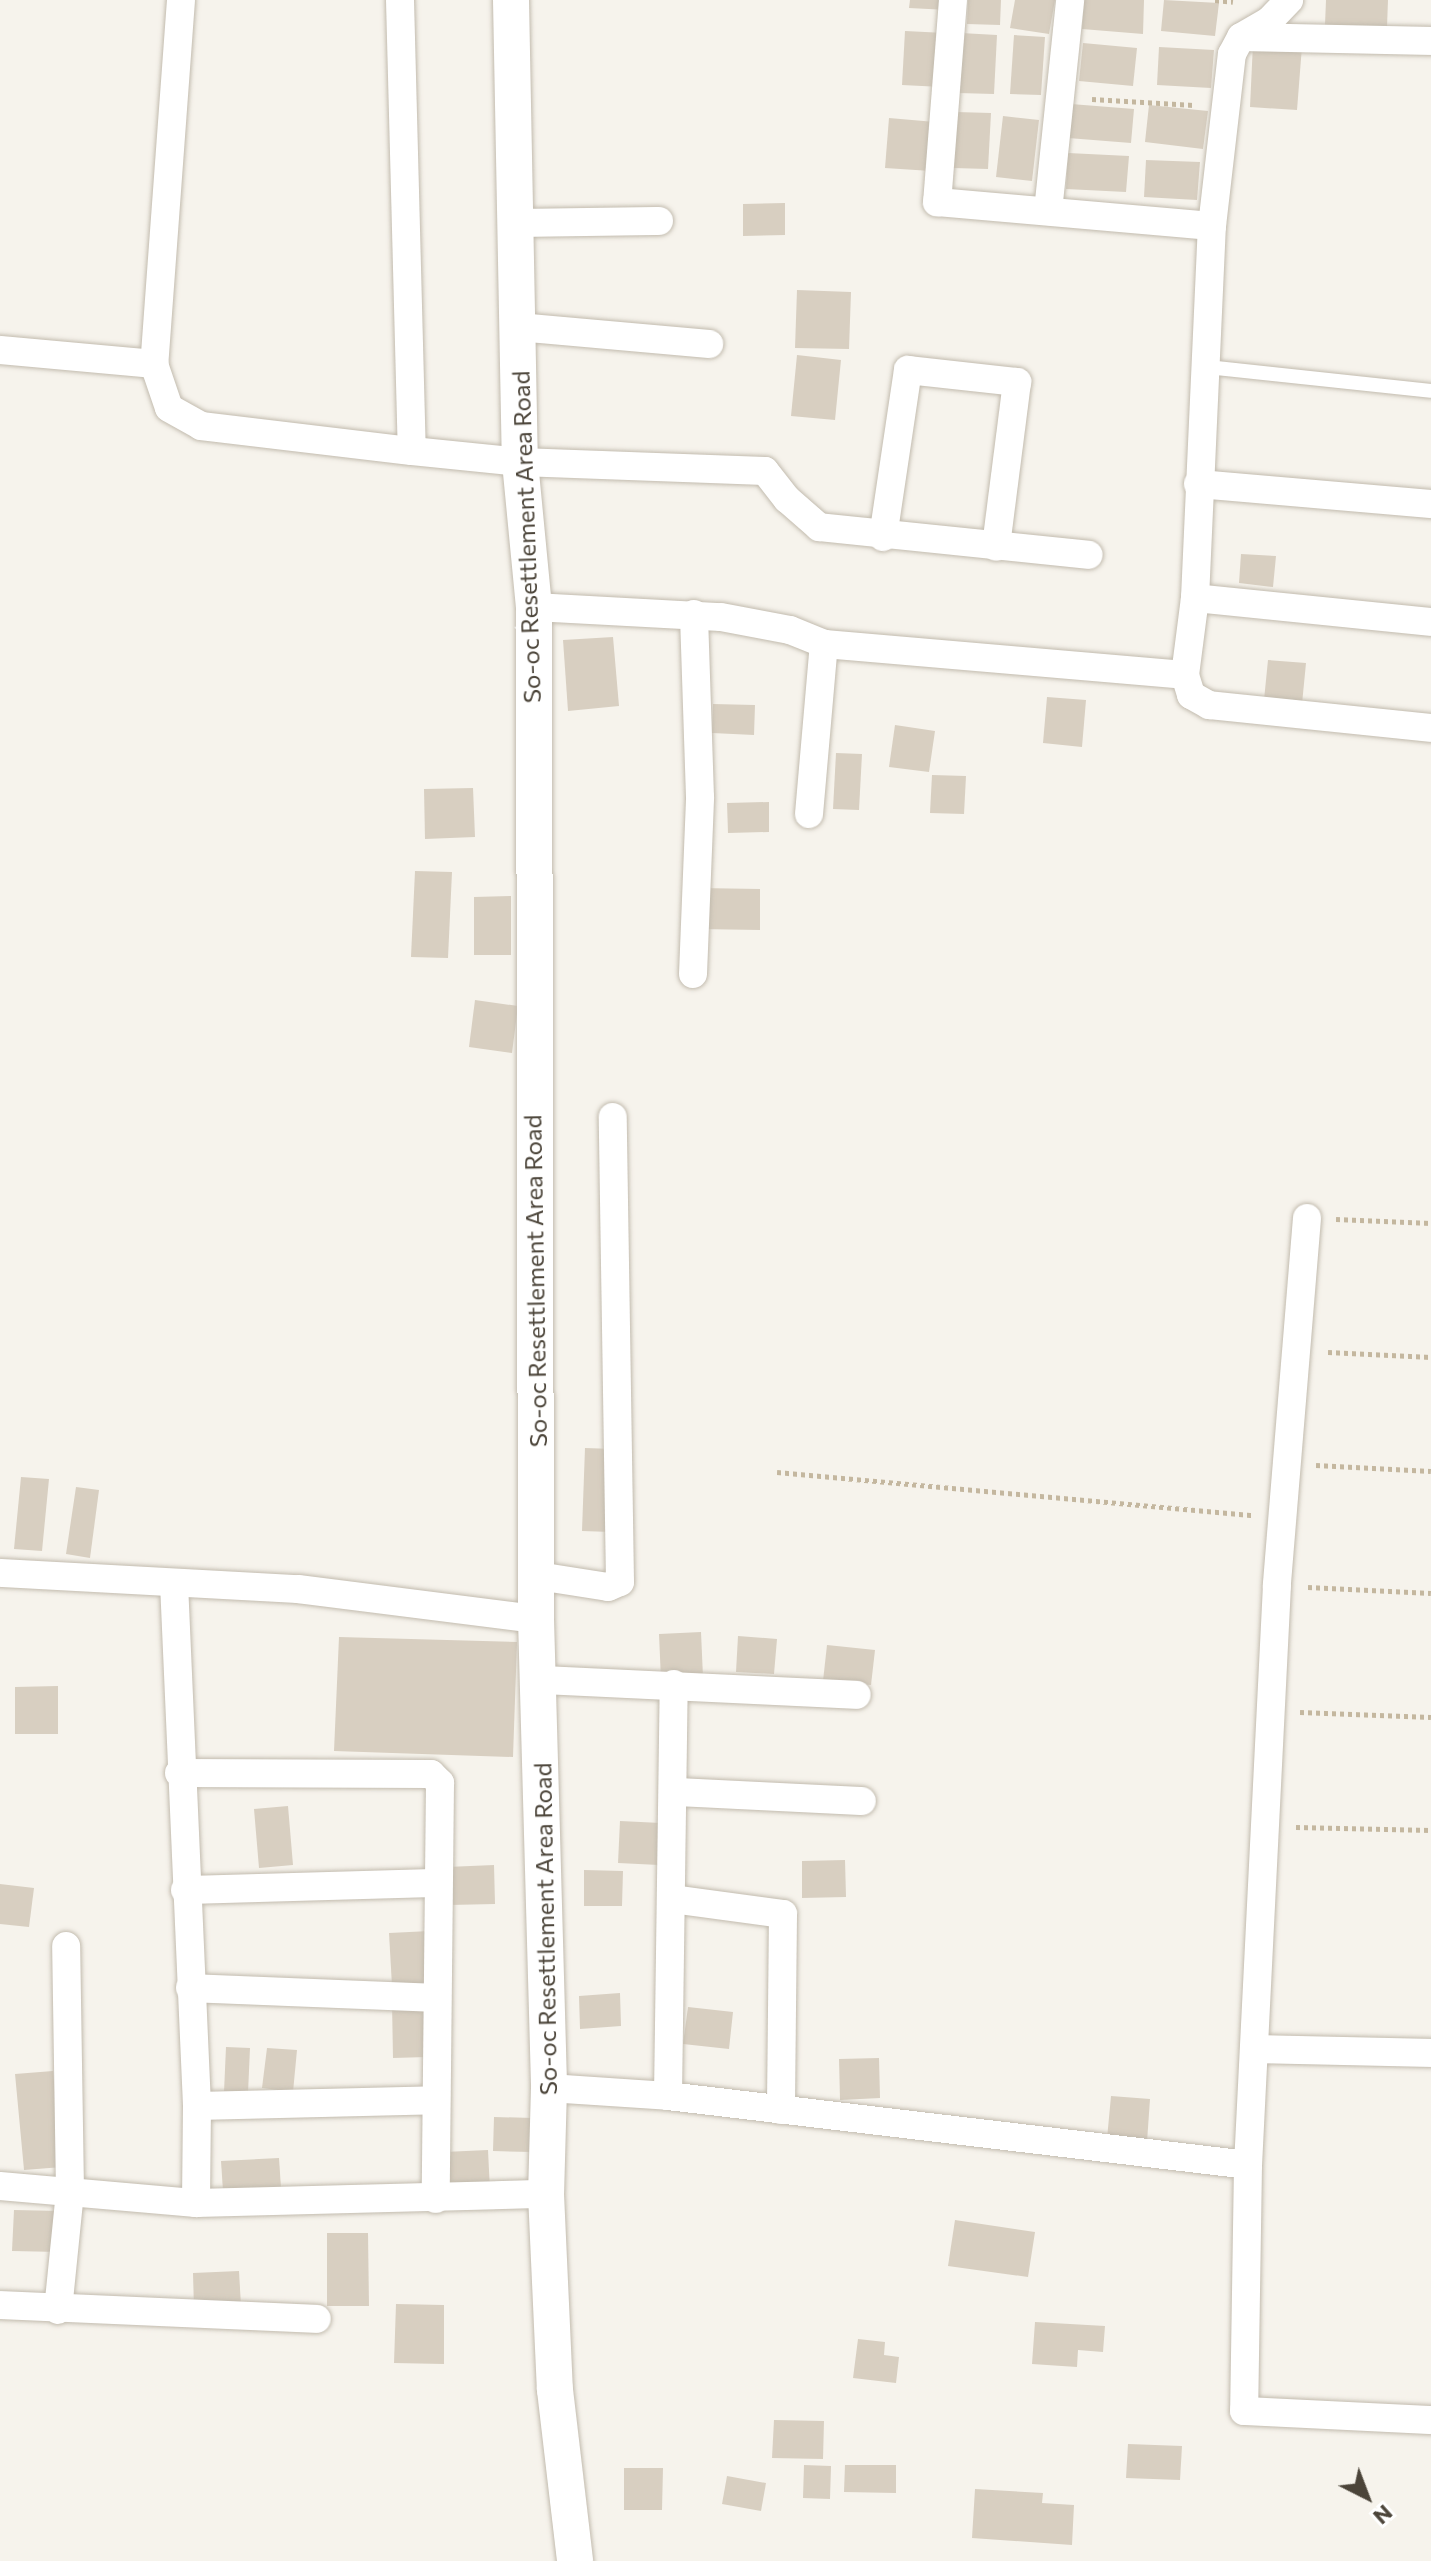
<!DOCTYPE html>
<html>
<head>
<meta charset="utf-8">
<style>
	body { margin:0 }
	#map { position:relative; width:1431px; height:2561px; overflow:hidden; background:#f6f3ec; font-family:Commissioner,sans-serif }
	div>[style] { position:absolute }
	.building>* { inset:0; background:#d8cfc1 }
	.path>* { height:5px; margin-top:-2.5px; transform-origin:0; background:repeating-linear-gradient(90deg,#c4b79f 0 4px,transparent 0 8px) }
	.roads { filter:drop-shadow(0 0 2px #c2bbae) drop-shadow(0 0 2px #c2bbae) }
	.service>* { height:14px; margin:-7px; padding:0 7px; transform-origin:7px; border-radius:7px; background:#fff }
	.minor>* { height:28px; margin:-14px; padding:0 14px; transform-origin:14px; border-radius:14px; background:#fff }
	.tertiary>* { height:36px; margin:-18px; padding:0 18px; transform-origin:18px; border-radius:18px; background:#fff }
	span { translate:-50% -50%; white-space:nowrap; text-align:center; line-height:1.15; -webkit-text-stroke:6px #fff; paint-order:stroke }
	.street-label { font-size:24px; color:#4b4439 }
	.north { position:absolute; left:1327px; top:2457px; width:80px; height:80px; -webkit-text-stroke:6px #fff; paint-order:stroke; rotate:138deg; font-size:22px; font-weight:700; line-height:32px; text-align:center; color:#4b4439 }
	.north::after { content:''; display:block; margin:auto; width:28px; height:36px; background:#4b4439; clip-path:polygon(50% 0,100% 100%,50% 72%,0 100%) }
</style>
</head>
<body>
<div id="map">
	<div class="building">
		<i style="clip-path:polygon(910px 0,949px 0,948px 10px,909px 8px)"></i>
		<i style="clip-path:polygon(968px 0,1001px 0,1000px 25px,967px 24px)"></i>
		<i style="clip-path:polygon(1015px 0,1055px 0,1049px 34px,1010px 28px)"></i>
		<i style="clip-path:polygon(1084px 0,1144px 0,1143px 34px,1082px 29px)"></i>
		<i style="clip-path:polygon(1164px 0,1219px 3px,1215px 36px,1161px 31px)"></i>
		<i style="clip-path:polygon(1326px 0,1388px 0,1387px 27px,1325px 25px)"></i>
		<i style="clip-path:polygon(905px 31px,945px 33px,942px 87px,902px 85px)"></i>
		<i style="clip-path:polygon(961px 33px,997px 35px,994px 94px,958px 93px)"></i>
		<i style="clip-path:polygon(1014px 35px,1045px 37px,1041px 95px,1010px 94px)"></i>
		<i style="clip-path:polygon(1083px 43px,1137px 48px,1133px 86px,1079px 81px)"></i>
		<i style="clip-path:polygon(1253px 43px,1302px 46px,1297px 110px,1250px 107px)"></i>
		<i style="clip-path:polygon(1159px 47px,1214px 50px,1211px 88px,1157px 85px)"></i>
		<i style="clip-path:polygon(1071px 104px,1134px 109px,1131px 143px,1068px 138px)"></i>
		<i style="clip-path:polygon(1149px 105px,1208px 111px,1203px 149px,1145px 142px)"></i>
		<i style="clip-path:polygon(956px 112px,991px 113px,988px 169px,953px 168px)"></i>
		<i style="clip-path:polygon(1003px 116px,1039px 120px,1032px 181px,996px 177px)"></i>
		<i style="clip-path:polygon(889px 118px,935px 122px,931px 171px,885px 168px)"></i>
		<i style="clip-path:polygon(1068px 153px,1129px 156px,1126px 192px,1066px 189px)"></i>
		<i style="clip-path:polygon(1146px 160px,1200px 162px,1197px 200px,1144px 197px)"></i>
		<i style="clip-path:polygon(785px 203px,785px 235px,743px 236px,743px 204px)"></i>
		<i style="clip-path:polygon(797px 290px,851px 292px,849px 349px,795px 348px)"></i>
		<i style="clip-path:polygon(797px 355px,841px 360px,835px 420px,791px 416px)"></i>
		<i style="clip-path:polygon(1241px 554px,1276px 556px,1273px 587px,1239px 583px)"></i>
		<i style="clip-path:polygon(613px 637px,619px 706px,568px 711px,563px 640px)"></i>
		<i style="clip-path:polygon(1268px 660px,1306px 663px,1302px 704px,1264px 700px)"></i>
		<i style="clip-path:polygon(1047px 697px,1086px 700px,1082px 747px,1043px 743px)"></i>
		<i style="clip-path:polygon(713px 704px,755px 705px,754px 735px,712px 733px)"></i>
		<i style="clip-path:polygon(895px 725px,935px 731px,929px 772px,889px 767px)"></i>
		<i style="clip-path:polygon(836px 753px,862px 754px,859px 810px,833px 809px)"></i>
		<i style="clip-path:polygon(932px 775px,966px 776px,964px 814px,930px 813px)"></i>
		<i style="clip-path:polygon(473px 788px,475px 837px,425px 839px,424px 789px)"></i>
		<i style="clip-path:polygon(769px 802px,769px 832px,728px 833px,727px 803px)"></i>
		<i style="clip-path:polygon(415px 871px,452px 872px,448px 958px,411px 957px)"></i>
		<i style="clip-path:polygon(699px 888px,760px 889px,760px 930px,698px 929px)"></i>
		<i style="clip-path:polygon(511px 896px,511px 955px,474px 955px,474px 897px)"></i>
		<i style="clip-path:polygon(475px 1000px,518px 1006px,512px 1053px,469px 1047px)"></i>
		<i style="clip-path:polygon(585px 1448px,614px 1449px,611px 1532px,582px 1531px)"></i>
		<i style="clip-path:polygon(21px 1477px,49px 1479px,42px 1551px,14px 1549px)"></i>
		<i style="clip-path:polygon(76px 1487px,99px 1490px,90px 1558px,66px 1554px)"></i>
		<i style="clip-path:polygon(701px 1632px,703px 1677px,661px 1680px,659px 1634px)"></i>
		<i style="clip-path:polygon(738px 1636px,777px 1639px,774px 1674px,736px 1672px)"></i>
		<i style="clip-path:polygon(339px 1637px,517px 1642px,513px 1757px,334px 1751px)"></i>
		<i style="clip-path:polygon(827px 1645px,875px 1650px,871px 1685px,823px 1681px)"></i>
		<i style="clip-path:polygon(58px 1686px,58px 1734px,15px 1734px,15px 1687px)"></i>
		<i style="clip-path:polygon(288px 1806px,293px 1865px,259px 1868px,254px 1809px)"></i>
		<i style="clip-path:polygon(620px 1821px,661px 1823px,659px 1865px,618px 1863px)"></i>
		<i style="clip-path:polygon(845px 1860px,846px 1897px,802px 1898px,802px 1861px)"></i>
		<i style="clip-path:polygon(494px 1865px,495px 1904px,449px 1905px,447px 1867px)"></i>
		<i style="clip-path:polygon(584px 1870px,623px 1871px,622px 1906px,584px 1906px)"></i>
		<i style="clip-path:polygon(0 1884px,34px 1888px,29px 1927px,0 1924px)"></i>
		<i style="clip-path:polygon(430px 1931px,433px 1985px,392px 1986px,389px 1933px)"></i>
		<i style="clip-path:polygon(620px 1993px,621px 2026px,580px 2029px,579px 1996px)"></i>
		<i style="clip-path:polygon(426px 2002px,427px 2057px,393px 2058px,392px 2003px)"></i>
		<i style="clip-path:polygon(688px 2007px,733px 2012px,729px 2049px,683px 2044px)"></i>
		<i style="clip-path:polygon(226px 2047px,250px 2048px,248px 2093px,224px 2092px)"></i>
		<i style="clip-path:polygon(267px 2048px,297px 2050px,293px 2092px,262px 2088px)"></i>
		<i style="clip-path:polygon(879px 2058px,880px 2098px,840px 2100px,839px 2059px)"></i>
		<i style="clip-path:polygon(53px 2071px,62px 2167px,24px 2170px,15px 2074px)"></i>
		<i style="clip-path:polygon(1111px 2096px,1150px 2099px,1147px 2142px,1107px 2139px)"></i>
		<i style="clip-path:polygon(494px 2117px,533px 2118px,532px 2152px,493px 2151px)"></i>
		<i style="clip-path:polygon(488px 2150px,490px 2191px,446px 2193px,444px 2152px)"></i>
		<i style="clip-path:polygon(279px 2158px,281px 2188px,223px 2191px,221px 2161px)"></i>
		<i style="clip-path:polygon(14px 2210px,61px 2211px,59px 2252px,12px 2251px)"></i>
		<i style="clip-path:polygon(955px 2220px,1035px 2232px,1028px 2277px,948px 2266px)"></i>
		<i style="clip-path:polygon(327px 2233px,368px 2233px,369px 2306px,327px 2306px)"></i>
		<i style="clip-path:polygon(239px 2271px,241px 2306px,194px 2309px,193px 2273px)"></i>
		<i style="clip-path:polygon(396px 2304px,444px 2305px,444px 2364px,394px 2363px)"></i>
		<i style="clip-path:polygon(1035px 2322px,1105px 2326px,1103px 2352px,1078px 2350px,1077px 2367px,1032px 2364px)"></i>
		<i style="clip-path:polygon(858px 2339px,885px 2342px,884px 2355px,899px 2357px,896px 2383px,853px 2378px)"></i>
		<i style="clip-path:polygon(774px 2420px,824px 2421px,823px 2459px,772px 2458px)"></i>
		<i style="clip-path:polygon(1128px 2444px,1182px 2446px,1180px 2480px,1126px 2478px)"></i>
		<i style="clip-path:polygon(804px 2465px,831px 2466px,830px 2499px,803px 2498px)"></i>
		<i style="clip-path:polygon(845px 2465px,896px 2465px,896px 2493px,844px 2492px)"></i>
		<i style="clip-path:polygon(624px 2468px,663px 2468px,662px 2510px,624px 2510px)"></i>
		<i style="clip-path:polygon(727px 2476px,766px 2483px,761px 2511px,722px 2504px)"></i>
		<i style="clip-path:polygon(975px 2489px,1043px 2493px,1042px 2503px,1074px 2505px,1072px 2545px,972px 2538px)"></i>
	</div>
	<div class="path">
		<i style="left:1215px;top:0;width:18px;rotate:6deg"></i>
		<i style="left:1092px;top:99px;width:102px;rotate:3.4deg"></i>
		<i style="left:1336px;top:1219px;width:95px;rotate:2.4deg"></i>
		<i style="left:1328px;top:1352px;width:103px;rotate:2.8deg"></i>
		<i style="left:1316px;top:1465px;width:115px;rotate:3deg"></i>
		<i style="left:777px;top:1472px;width:478px;rotate:5.2deg"></i>
		<i style="left:1308px;top:1587px;width:123px;rotate:2.8deg"></i>
		<i style="left:1300px;top:1712px;width:131px;rotate:2.2deg"></i>
		<i style="left:1296px;top:1827px;width:135px;rotate:1.3deg"></i>
	</div>
	<div class="roads">
		<div class="service">
			<i style="left:1207px;top:367px;width:225px;rotate:6.1deg"></i>
		</div>
		<div class="minor">
			<i style="left:181px;top:0;width:365px;rotate:94.2deg"></i>
			<i style="left:154px;top:364px;width:46px;rotate:71.2deg"></i>
			<i style="left:169px;top:408px;width:37px;rotate:29deg"></i>
			<i style="left:201px;top:426px;width:212px;rotate:6.8deg"></i>
			<i style="left:412px;top:451px;width:109px;rotate:5.8deg"></i>
			<i style="left:520px;top:462px;width:245px;rotate:2.1deg"></i>
			<i style="left:765px;top:471px;width:36px;rotate:52deg"></i>
			<i style="left:787px;top:499px;width:43px;rotate:41.2deg"></i>
			<i style="left:819px;top:527px;width:271px;rotate:5.9deg"></i>
			<i style="left:400px;top:0;width:451px;rotate:88.5deg"></i>
			<i style="left:953px;top:0;width:203px;rotate:94.5deg"></i>
			<i style="left:937px;top:202px;width:276px;rotate:5deg"></i>
			<i style="left:1244px;top:37px;width:187px;rotate:1.2deg"></i>
			<i style="left:1048px;top:211px;width:212px;rotate:-84deg"></i>
			<i style="left:514px;top:223px;width:145px;rotate:-0.8deg"></i>
			<i style="left:518px;top:327px;width:192px;rotate:5.1deg"></i>
			<i style="left:0;top:350px;width:155px;rotate:5.2deg"></i>
			<i style="left:1198px;top:484px;width:234px;rotate:4.9deg"></i>
			<i style="left:883px;top:537px;width:169px;rotate:-81.5deg"></i>
			<i style="left:908px;top:370px;width:110px;rotate:6.3deg"></i>
			<i style="left:1017px;top:382px;width:166px;rotate:97.3deg"></i>
			<i style="left:1195px;top:598px;width:237px;rotate:5.8deg"></i>
			<i style="left:534px;top:607px;width:187px;rotate:3.1deg"></i>
			<i style="left:721px;top:617px;width:70px;rotate:10.7deg"></i>
			<i style="left:790px;top:630px;width:37px;rotate:22deg"></i>
			<i style="left:824px;top:644px;width:362px;rotate:4.9deg"></i>
			<i style="left:1185px;top:675px;width:78px;rotate:-82.6deg"></i>
			<i style="left:1195px;top:598px;width:372px;rotate:-87.4deg"></i>
			<i style="left:1212px;top:226px;width:173px;rotate:-83.4deg"></i>
			<i style="left:1232px;top:54px;width:19px;rotate:-62deg"></i>
			<i style="left:1241px;top:37px;width:32px;rotate:-30deg"></i>
			<i style="left:1269px;top:21px;width:29px;rotate:-46deg"></i>
			<i style="left:1185px;top:675px;width:21px;rotate:73deg"></i>
			<i style="left:1191px;top:695px;width:21px;rotate:29deg"></i>
			<i style="left:1209px;top:705px;width:223px;rotate:5.9deg"></i>
			<i style="left:809px;top:814px;width:171px;rotate:-85deg"></i>
			<i style="left:693px;top:974px;width:177px;rotate:-87.7deg"></i>
			<i style="left:700px;top:797px;width:183px;rotate:-91.9deg"></i>
			<i style="left:1307px;top:1218px;width:368px;rotate:94.7deg"></i>
			<i style="left:1277px;top:1585px;width:581px;rotate:92.86deg"></i>
			<i style="left:1248px;top:2165px;width:246px;rotate:90.9deg"></i>
			<i style="left:1244px;top:2411px;width:187px;rotate:2.8deg"></i>
			<i style="left:0;top:1573px;width:298px;rotate:3.1deg"></i>
			<i style="left:298px;top:1589px;width:240px;rotate:7.2deg"></i>
			<i style="left:538px;top:1576px;width:71px;rotate:8.9deg"></i>
			<i style="left:608px;top:1587px;width:13px;rotate:-23deg"></i>
			<i style="left:620px;top:1582px;width:465px;rotate:-90.9deg"></i>
			<i style="left:174px;top:1583px;width:524px;rotate:87.48deg"></i>
			<i style="left:197px;top:2106px;width:97px;rotate:90.6deg"></i>
			<i style="left:541px;top:1680px;width:316px;rotate:2.7deg"></i>
			<i style="left:179px;top:1773px;width:252px;rotate:0.2deg"></i>
			<i style="left:431px;top:1774px;width:13px;rotate:45deg"></i>
			<i style="left:440px;top:1783px;width:416px;rotate:90.6deg"></i>
			<i style="left:676px;top:1792px;width:186px;rotate:2.8deg"></i>
			<i style="left:185px;top:1890px;width:252px;rotate:-1.6deg"></i>
			<i style="left:672px;top:1899px;width:112px;rotate:7.7deg"></i>
			<i style="left:783px;top:1914px;width:196px;rotate:90.6deg"></i>
			<i style="left:190px;top:1988px;width:247px;rotate:2.3deg"></i>
			<i style="left:1256px;top:2049px;width:175px;rotate:1.3deg"></i>
			<i style="left:549px;top:2088px;width:119px;rotate:3.8deg"></i>
			<i style="left:668px;top:2096px;width:584px;rotate:6.78deg"></i>
			<i style="left:668px;top:2096px;width:412px;rotate:-89.2deg"></i>
			<i style="left:197px;top:2106px;width:239px;rotate:-1.4deg"></i>
			<i style="left:0;top:2186px;width:197px;rotate:5deg"></i>
			<i style="left:196px;top:2203px;width:350px;rotate:-1.5deg"></i>
			<i style="left:0;top:2305px;width:317px;rotate:2.5deg"></i>
			<i style="left:58px;top:2310px;width:120px;rotate:-84.2deg"></i>
			<i style="left:70px;top:2191px;width:245px;rotate:-90.9deg"></i>
		</div>
		<div class="tertiary">
			<i style="left:511px;top:0;width:462px;rotate:88.9deg"></i>
			<i style="left:520px;top:462px;width:146px;rotate:84.5deg"></i>
			<i style="left:534px;top:607px;width:1012px;rotate:89.89deg"></i>
			<i style="left:536px;top:1619px;width:469px;rotate:88.4deg"></i>
			<i style="left:549px;top:2088px;width:106px;rotate:91.6deg"></i>
			<i style="left:546px;top:2194px;width:196px;rotate:87.4deg"></i>
			<i style="left:555px;top:2390px;width:172px;rotate:83.3deg"></i>
		</div>
	</div>
	<div class="street-label">
		<span style="left:526px;top:537px;rotate:-92deg">So-oc Resettlement Area Road</span>
		<span style="left:535px;top:1281px;rotate:-91deg">So-oc Resettlement Area Road</span>
		<span style="left:545px;top:1929px;rotate:-91deg">So-oc Resettlement Area Road</span>
	</div>
	<div class="north">N</div>
</div>
</body>
</html>
